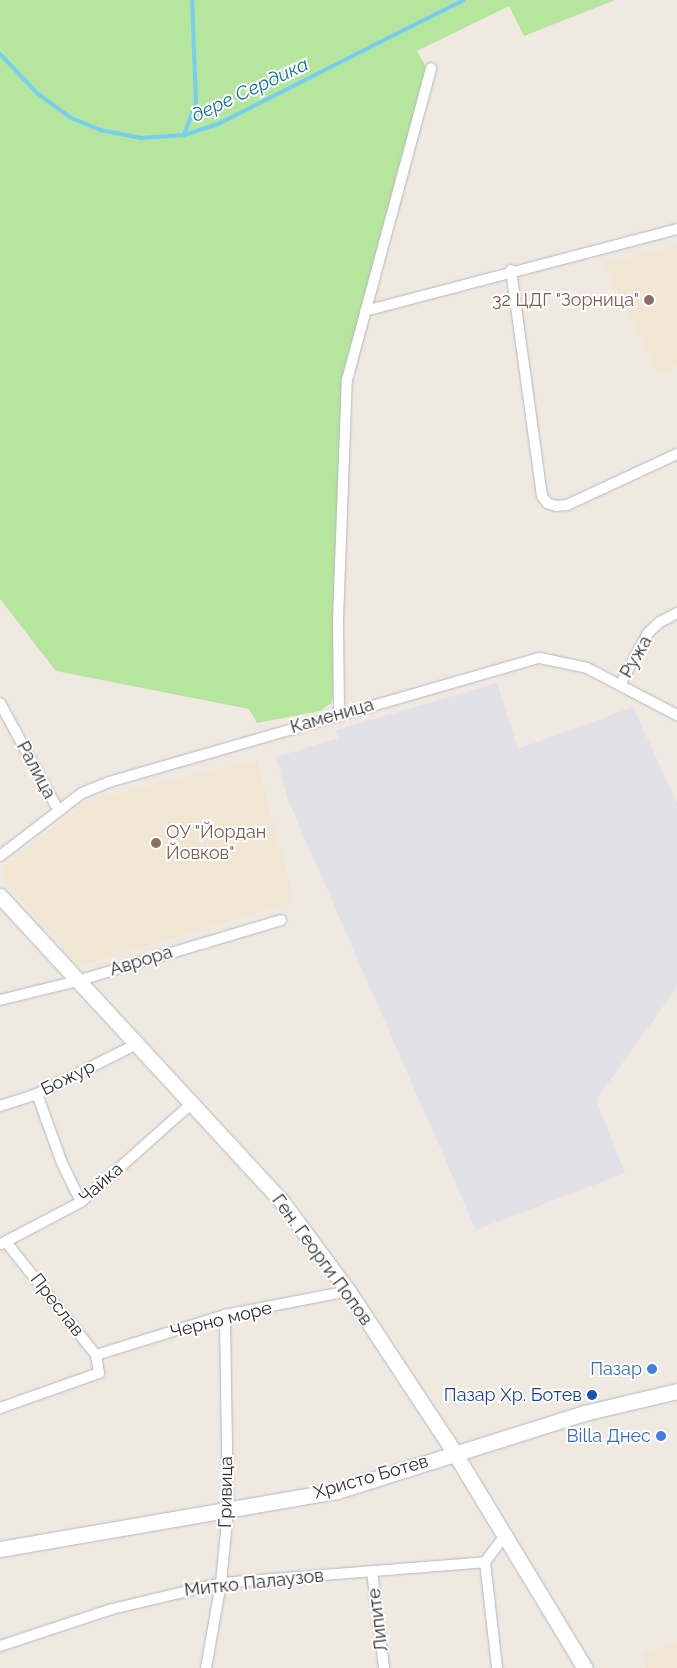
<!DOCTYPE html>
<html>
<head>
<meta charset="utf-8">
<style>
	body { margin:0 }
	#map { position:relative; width:677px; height:1668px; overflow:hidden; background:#efe9e1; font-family:Raleway,sans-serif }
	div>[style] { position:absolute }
	.industrial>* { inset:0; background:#e3e1e8 }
	.education>* { inset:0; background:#f0e6d1 }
	.green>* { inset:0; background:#b6e59e }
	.stream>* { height:4px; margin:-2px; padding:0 2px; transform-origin:2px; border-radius:2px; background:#75cff0 }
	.roads { filter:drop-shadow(0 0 1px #b4b7c1) drop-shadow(0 0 1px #b4b7c1) }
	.street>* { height:10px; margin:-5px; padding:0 5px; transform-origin:5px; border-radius:5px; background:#fff }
	.secondary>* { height:15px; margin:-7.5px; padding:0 7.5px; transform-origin:7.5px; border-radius:7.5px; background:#fff }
	.dots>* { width:14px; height:14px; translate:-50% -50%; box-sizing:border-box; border:2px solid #fff; border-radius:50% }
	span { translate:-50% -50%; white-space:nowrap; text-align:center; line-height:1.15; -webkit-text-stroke:4px #fff; paint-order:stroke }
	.education-label { font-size:18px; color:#785e54 }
	.right { translate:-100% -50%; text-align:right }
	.left { translate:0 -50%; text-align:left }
	.street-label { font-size:18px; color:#2e2e2e }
	.shop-label { font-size:18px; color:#366cbe }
	.transit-label { font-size:18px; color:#164399 }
	.water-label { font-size:19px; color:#0d6fa3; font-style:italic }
</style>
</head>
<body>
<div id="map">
	<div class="industrial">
		<i style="clip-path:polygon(497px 683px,518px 749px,633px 707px,677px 803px,677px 987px,596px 1100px,625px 1173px,476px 1230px,288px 800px,276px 757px,338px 738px,336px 730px)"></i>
	</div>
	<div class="education">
		<i style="clip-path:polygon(677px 245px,677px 366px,658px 374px,604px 264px)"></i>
		<i style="clip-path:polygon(257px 760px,294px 902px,79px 966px,4px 880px,4px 867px,87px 801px)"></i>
		<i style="clip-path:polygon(677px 1643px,677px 1668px,646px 1668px,642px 1653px)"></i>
	</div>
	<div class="green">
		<i style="clip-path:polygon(0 0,615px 0,524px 36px,509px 6px,417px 51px,426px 67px,342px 379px,333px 696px,331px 703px,320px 711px,257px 723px,249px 709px,56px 671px,0 599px)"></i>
	</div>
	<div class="stream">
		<i style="left:0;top:54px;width:54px;rotate:46.5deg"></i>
		<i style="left:37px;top:93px;width:42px;rotate:36.3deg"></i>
		<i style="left:71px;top:118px;width:31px;rotate:22deg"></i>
		<i style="left:100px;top:130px;width:42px;rotate:11deg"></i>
		<i style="left:141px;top:138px;width:43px;rotate:-4deg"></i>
		<i style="left:184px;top:135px;width:38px;rotate:-18deg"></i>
		<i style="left:220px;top:123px;width:273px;rotate:-26.8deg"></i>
		<i style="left:184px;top:135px;width:35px;rotate:-70deg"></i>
		<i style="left:196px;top:102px;width:102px;rotate:-92.2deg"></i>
	</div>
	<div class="roads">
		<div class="street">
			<i style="left:511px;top:270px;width:228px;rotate:82.2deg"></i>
			<i style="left:542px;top:496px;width:9px;rotate:54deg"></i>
			<i style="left:547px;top:503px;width:9px;rotate:18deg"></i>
			<i style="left:556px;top:506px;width:11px;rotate:-5deg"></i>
			<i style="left:567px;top:505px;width:121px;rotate:-24.9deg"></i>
			<i style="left:365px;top:311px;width:323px;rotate:-14.7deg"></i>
			<i style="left:620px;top:685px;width:59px;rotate:-61.7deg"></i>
			<i style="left:648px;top:633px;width:16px;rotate:-43deg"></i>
			<i style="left:660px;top:622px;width:19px;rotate:-28deg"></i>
			<i style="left:0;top:703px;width:122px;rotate:61.5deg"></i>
			<i style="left:339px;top:714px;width:94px;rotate:-90.6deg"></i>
			<i style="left:338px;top:620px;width:240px;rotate:-87.9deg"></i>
			<i style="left:347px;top:380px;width:323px;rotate:-74.9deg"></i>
			<i style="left:0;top:856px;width:103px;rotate:-37.5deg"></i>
			<i style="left:82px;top:793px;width:29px;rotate:-22deg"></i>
			<i style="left:109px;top:782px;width:448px;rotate:-16.1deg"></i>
			<i style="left:540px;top:658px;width:48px;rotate:12deg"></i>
			<i style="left:587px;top:668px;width:102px;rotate:27.6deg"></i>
			<i style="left:0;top:1000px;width:79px;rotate:-13.9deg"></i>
			<i style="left:77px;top:981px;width:213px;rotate:-16.6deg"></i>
			<i style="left:37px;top:1094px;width:73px;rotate:70.1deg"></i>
			<i style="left:62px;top:1163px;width:43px;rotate:64deg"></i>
			<i style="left:0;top:1106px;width:39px;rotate:-18deg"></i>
			<i style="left:37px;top:1094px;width:110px;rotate:-26.6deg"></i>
			<i style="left:1px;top:1244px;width:90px;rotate:-27.7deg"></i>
			<i style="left:81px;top:1202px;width:146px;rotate:-41.7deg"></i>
			<i style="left:96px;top:1355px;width:135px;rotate:-17.2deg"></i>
			<i style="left:225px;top:1315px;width:125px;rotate:-11deg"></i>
			<i style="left:0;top:1408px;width:105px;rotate:-19.5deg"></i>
			<i style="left:99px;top:1373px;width:18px;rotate:-99deg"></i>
			<i style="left:96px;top:1355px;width:144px;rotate:-128.5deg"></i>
			<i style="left:485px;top:1562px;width:107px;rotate:83.5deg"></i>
			<i style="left:372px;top:1571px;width:98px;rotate:82.9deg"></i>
			<i style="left:0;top:1646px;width:118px;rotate:-18.3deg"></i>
			<i style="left:112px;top:1609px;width:112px;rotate:-13.4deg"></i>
			<i style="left:221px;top:1583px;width:265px;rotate:-4.5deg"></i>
			<i style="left:485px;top:1562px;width:31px;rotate:-53deg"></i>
			<i style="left:206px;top:1668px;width:86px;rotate:-80deg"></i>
			<i style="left:221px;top:1583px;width:73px;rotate:-84.5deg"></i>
			<i style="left:228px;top:1510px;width:195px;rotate:-90.9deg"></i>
		</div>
		<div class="secondary">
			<i style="left:0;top:896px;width:413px;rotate:47.3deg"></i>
			<i style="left:280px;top:1199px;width:114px;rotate:53.5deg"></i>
			<i style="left:348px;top:1291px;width:193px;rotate:56.6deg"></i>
			<i style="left:454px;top:1452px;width:253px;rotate:58.8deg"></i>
			<i style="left:0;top:1549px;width:342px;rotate:-9.8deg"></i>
			<i style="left:337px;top:1491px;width:259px;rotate:-17.5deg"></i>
			<i style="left:584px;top:1413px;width:96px;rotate:-13.3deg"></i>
		</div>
	</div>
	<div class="dots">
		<i style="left:649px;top:300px;background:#8d6e63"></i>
		<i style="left:156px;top:843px;background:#8d6e63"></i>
		<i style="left:652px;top:1369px;background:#3f7fe0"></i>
		<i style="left:592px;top:1395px;background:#1a4fb4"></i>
		<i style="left:661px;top:1436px;background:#3f7fe0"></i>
	</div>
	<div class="education-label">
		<span class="right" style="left:639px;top:300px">32 ЦДГ "Зорница"</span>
		<span class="left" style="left:166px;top:843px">ОУ "Йордан<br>Йовков"</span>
	</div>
	<div class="street-label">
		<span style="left:636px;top:657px;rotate:-60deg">Ружа</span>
		<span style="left:332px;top:716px;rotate:-16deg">Каменица</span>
		<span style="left:36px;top:770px;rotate:62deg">Ралица</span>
		<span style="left:141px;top:961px;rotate:-17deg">Аврора</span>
		<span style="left:68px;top:1078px;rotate:-26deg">Божур</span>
		<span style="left:101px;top:1183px;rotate:-41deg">Чайка</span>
		<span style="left:322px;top:1260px;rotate:54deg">Ген. Георги Попов</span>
		<span style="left:57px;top:1305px;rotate:52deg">Преслав</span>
		<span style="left:221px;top:1320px;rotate:-14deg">Черно море</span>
		<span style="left:371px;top:1477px;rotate:-16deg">Христо Ботев</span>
		<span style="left:226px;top:1492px;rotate:-89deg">Гривица</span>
		<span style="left:254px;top:1583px;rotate:-6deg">Митко Палаузов</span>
		<span style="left:378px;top:1620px;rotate:-97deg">Липите</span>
	</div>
	<div class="shop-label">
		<span class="right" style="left:642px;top:1369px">Пазар</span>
		<span class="right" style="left:651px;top:1436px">Billa Днес</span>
	</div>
	<div class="transit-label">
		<span class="right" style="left:582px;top:1395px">Пазар Хр. Ботев</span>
	</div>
	<div class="water-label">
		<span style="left:250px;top:90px;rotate:-25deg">дере Сердика</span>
	</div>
</div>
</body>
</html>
